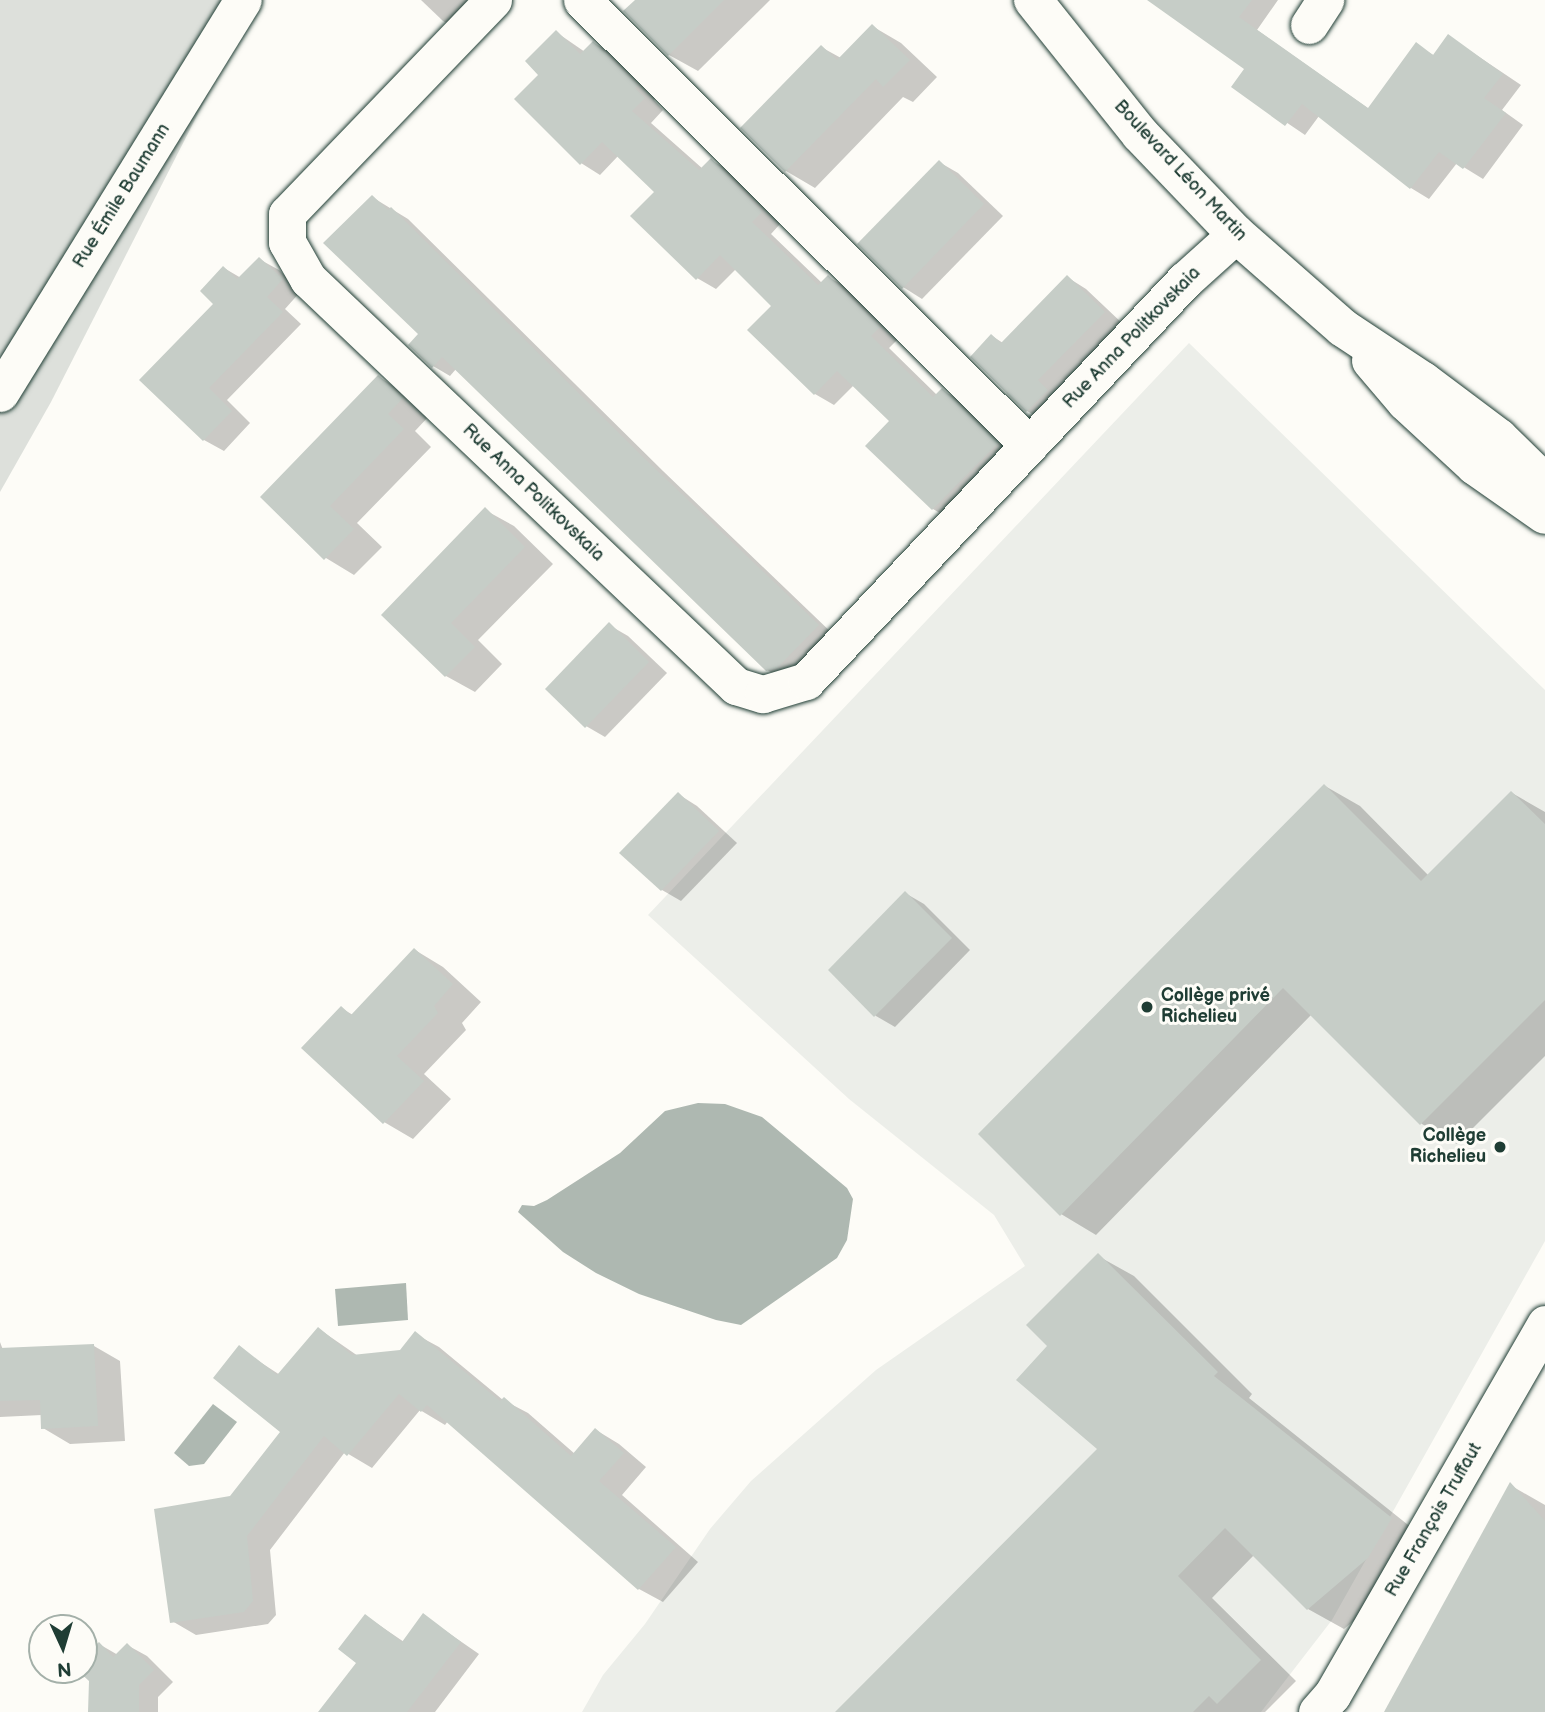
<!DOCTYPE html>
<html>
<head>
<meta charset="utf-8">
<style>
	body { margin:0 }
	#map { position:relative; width:1545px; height:1712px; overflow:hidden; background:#fdfcf7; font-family:"Balsamiq Sans",sans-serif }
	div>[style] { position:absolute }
	.built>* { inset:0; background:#eceee9 }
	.green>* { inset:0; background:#dde0db }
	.water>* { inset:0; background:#aeb8b1 }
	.shadow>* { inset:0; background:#0003 }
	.building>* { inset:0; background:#c6cdc7 }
	.roads { filter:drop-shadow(0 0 2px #1f3d34) drop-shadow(0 0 2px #1f3d34) }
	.street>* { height:37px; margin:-18.5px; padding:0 18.5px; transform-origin:18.5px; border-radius:18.5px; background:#fdfcf7 }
	.primary>* { height:38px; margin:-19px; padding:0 19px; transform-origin:19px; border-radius:19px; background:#fdfcf7 }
	.dots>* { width:19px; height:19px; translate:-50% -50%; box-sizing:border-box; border:4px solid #fdfcf7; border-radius:50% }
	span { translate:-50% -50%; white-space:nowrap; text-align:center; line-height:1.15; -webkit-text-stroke:6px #fdfcf7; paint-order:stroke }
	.street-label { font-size:18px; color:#1f3d34 }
	.poi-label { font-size:18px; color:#1f3d34; font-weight:700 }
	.left { translate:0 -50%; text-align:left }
	.right { translate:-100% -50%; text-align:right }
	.north { position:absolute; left:28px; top:1614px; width:70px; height:70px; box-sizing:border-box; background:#fdfcf7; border:2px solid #a4b0a9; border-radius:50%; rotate:176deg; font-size:19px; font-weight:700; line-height:28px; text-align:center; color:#1f3d34 }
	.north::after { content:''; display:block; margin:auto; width:24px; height:32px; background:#1f3d34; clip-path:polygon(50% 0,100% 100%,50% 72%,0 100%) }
</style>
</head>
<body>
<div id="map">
	<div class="built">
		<i style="clip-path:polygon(1189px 343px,1545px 690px,1545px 1241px,1332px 1620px,1261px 1712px,582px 1712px,603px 1675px,645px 1624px,710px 1529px,751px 1481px,876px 1370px,1025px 1266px,994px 1215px,849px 1099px,648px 915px)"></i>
	</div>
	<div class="green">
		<i style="clip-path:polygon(0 0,256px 0,51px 402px,0 492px)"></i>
	</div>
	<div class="water">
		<i style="clip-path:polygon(698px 1103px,725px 1104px,762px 1117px,847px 1188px,853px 1199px,847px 1240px,837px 1258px,741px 1325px,716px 1320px,639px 1294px,596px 1273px,563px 1252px,518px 1212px,522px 1205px,534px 1206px,547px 1200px,620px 1153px,665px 1111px)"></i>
		<i style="clip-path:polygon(406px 1283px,408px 1320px,338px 1326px,335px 1289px)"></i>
		<i style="clip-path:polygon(213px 1404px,237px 1422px,204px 1464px,189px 1466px,174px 1453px)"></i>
	</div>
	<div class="shadow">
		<i style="clip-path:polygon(421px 0,509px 0,472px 38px,443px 21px)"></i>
		<i style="clip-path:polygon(637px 0,770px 0,698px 71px,669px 55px,626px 11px)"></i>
		<i style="clip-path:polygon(1171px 0,1278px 0,1257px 30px,1369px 109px,1416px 45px,1435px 56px,1448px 36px,1521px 85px,1502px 110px,1523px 125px,1483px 179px,1457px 163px,1429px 199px,1411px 188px,1319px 116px,1305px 135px,1233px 86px,1246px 68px)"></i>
		<i style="clip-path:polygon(872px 26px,901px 43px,937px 77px,913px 102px,903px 97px,815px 188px,786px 171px,743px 128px,821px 47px,841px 58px)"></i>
		<i style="clip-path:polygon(556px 32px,585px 52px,594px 43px,613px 54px,656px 97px,654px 100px,663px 110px,651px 123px,703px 169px,711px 160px,730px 171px,780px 224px,771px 234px,822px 283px,828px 277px,848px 288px,898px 339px,889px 348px,937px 395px,942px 390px,961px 401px,1016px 455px,952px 520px,933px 509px,892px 421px,854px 385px,834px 405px,815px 394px,773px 306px,736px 269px,716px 289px,697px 278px,657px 192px,619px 155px,600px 175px,581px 163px,541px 75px)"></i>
		<i style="clip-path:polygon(939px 162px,958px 173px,1003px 216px,922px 299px,903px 287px)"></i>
		<i style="clip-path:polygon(372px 197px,408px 219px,663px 471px,835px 636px,785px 680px,767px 670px,456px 369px,450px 376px,433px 366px)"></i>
		<i style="clip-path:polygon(259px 259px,279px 270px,301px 291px,285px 309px,301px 324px,227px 400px,250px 423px,224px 451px,204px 440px,142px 380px,216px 304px,224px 268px,241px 278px)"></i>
		<i style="clip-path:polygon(1067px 277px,1086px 289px,1123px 324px,1046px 422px,1027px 411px,992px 336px,1003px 343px)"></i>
		<i style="clip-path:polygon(379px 377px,407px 394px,430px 415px,415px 431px,431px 447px,357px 523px,382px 547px,354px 575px,326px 558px,263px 497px)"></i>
		<i style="clip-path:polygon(485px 510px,514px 526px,553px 564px,478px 640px,502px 664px,475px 692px,446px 676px,383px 615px)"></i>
		<i style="clip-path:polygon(609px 625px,628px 636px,667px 673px,605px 737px,586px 726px)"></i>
		<i style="clip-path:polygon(1325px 786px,1360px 806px,1429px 876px,1512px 793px,1545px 812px,1545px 1056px,1457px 1144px,1422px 1124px,1312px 1014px,1096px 1235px,1061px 1214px)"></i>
		<i style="clip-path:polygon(678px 794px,697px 806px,737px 843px,681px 901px,662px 890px,622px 852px)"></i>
		<i style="clip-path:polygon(905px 893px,924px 904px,970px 950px,895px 1027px,876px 1016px,830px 970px)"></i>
		<i style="clip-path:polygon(415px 950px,443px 967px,481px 1002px,462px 1023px,466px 1030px,424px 1074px,451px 1099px,413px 1139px,384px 1122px,341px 1008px,353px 1015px)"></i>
		<i style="clip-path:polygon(1098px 1256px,1134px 1276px,1252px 1394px,1249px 1398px,1427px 1540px,1404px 1579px,1344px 1629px,1308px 1609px,1254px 1555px,1212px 1598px,1296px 1681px,1265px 1712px,837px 1712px,1099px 1449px,1050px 1346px)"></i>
		<i style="clip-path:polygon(319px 1329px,358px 1356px,401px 1351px,415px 1334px,439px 1347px,503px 1400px,528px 1413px,575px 1454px,596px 1430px,619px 1444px,646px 1467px,622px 1495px,698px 1562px,663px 1602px,639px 1589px,448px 1421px,445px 1425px,420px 1410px,372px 1468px,345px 1452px,270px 1550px,276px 1615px,268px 1624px,196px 1635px,172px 1621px,231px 1498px,283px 1432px,239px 1348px,280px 1375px)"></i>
		<i style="clip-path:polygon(0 1342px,3px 1350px,94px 1346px,120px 1361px,125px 1441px,70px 1444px,43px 1428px,42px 1415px,0 1417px)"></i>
		<i style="clip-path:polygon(1510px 1485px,1545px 1505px,1545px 1712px,1406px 1712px)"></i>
		<i style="clip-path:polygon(366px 1616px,404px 1642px,424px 1616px,479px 1654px,435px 1712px,320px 1712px,359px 1662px)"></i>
		<i style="clip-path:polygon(99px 1644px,118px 1655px,127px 1645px,147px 1656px,173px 1682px,158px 1697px,158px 1712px,89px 1712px,90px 1681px,80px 1670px,84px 1670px,84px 1659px)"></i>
	</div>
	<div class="building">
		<i style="clip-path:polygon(635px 0,724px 0,668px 56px,623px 11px)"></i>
		<i style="clip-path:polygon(1147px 0,1252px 0,1239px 17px,1368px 108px,1416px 42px,1433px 55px,1448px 34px,1503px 74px,1484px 98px,1506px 113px,1463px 169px,1439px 152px,1410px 189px,1302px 104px,1285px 126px,1231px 87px,1244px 69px)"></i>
		<i style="clip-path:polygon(872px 24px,910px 60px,883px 87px,876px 79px,785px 172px,740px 128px,821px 45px,837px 60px)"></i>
		<i style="clip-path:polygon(556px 30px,580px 54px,593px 41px,638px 86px,635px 88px,645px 98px,632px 111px,699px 170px,711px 158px,762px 212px,752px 222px,818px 285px,828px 275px,880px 327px,871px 336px,933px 397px,942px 388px,998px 443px,932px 510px,865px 446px,889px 421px,837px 371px,814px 395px,747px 330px,771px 306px,720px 255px,696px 280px,630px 216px,654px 192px,602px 142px,580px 165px,514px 99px,538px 75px,525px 61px)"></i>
		<i style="clip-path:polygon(939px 160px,984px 204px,902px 289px,857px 244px)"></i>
		<i style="clip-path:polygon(372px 195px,388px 210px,391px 207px,645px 459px,819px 625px,777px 668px,766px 671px,442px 357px,432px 368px,408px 345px,418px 334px,323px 243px)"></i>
		<i style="clip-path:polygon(259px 257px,283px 279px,267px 297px,283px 312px,209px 388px,232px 411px,203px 441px,139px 380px,213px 304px,200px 291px,223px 266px,237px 279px)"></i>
		<i style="clip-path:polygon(1067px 275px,1105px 312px,1038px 380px,1048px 390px,1026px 412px,970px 357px,991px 334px,1001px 343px)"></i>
		<i style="clip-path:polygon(378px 375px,403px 398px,388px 414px,404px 429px,330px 506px,354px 529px,324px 560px,260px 497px)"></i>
		<i style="clip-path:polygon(485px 507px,525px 547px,451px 623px,475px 647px,445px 677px,381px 615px)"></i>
		<i style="clip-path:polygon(609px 622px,649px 662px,585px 728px,545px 689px)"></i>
		<i style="clip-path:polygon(1324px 784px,1421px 881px,1511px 791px,1545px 824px,1545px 1000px,1420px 1125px,1283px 988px,1060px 1216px,978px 1134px)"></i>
		<i style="clip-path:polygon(678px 792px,719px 831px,661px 891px,619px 853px)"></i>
		<i style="clip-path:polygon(905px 891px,952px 938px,874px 1017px,828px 970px)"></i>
		<i style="clip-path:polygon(414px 948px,453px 984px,434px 1006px,438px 1013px,397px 1056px,424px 1081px,383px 1124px,301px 1048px,341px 1006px,351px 1015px)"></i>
		<i style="clip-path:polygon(1098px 1253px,1218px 1372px,1214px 1376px,1392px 1518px,1368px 1558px,1307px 1610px,1225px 1528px,1178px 1576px,1261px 1660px,1217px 1704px,1209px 1696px,1193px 1712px,835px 1712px,1097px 1449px,1016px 1380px,1047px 1346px,1026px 1325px)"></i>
		<i style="clip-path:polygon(318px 1327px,352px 1355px,400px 1350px,415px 1331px,500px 1401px,504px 1397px,571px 1456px,595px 1428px,624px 1453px,599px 1481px,676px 1547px,638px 1590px,427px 1405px,421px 1412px,399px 1394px,347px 1456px,324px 1436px,247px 1536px,253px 1601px,244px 1612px,170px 1623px,154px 1509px,230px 1496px,280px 1432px,213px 1378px,239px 1345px,277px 1375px)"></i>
		<i style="clip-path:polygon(94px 1344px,98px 1426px,41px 1429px,40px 1400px,0 1401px,0 1348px)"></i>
		<i style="clip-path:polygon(1510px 1482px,1545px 1521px,1545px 1712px,1384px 1712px)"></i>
		<i style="clip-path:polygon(423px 1613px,461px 1642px,407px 1712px,318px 1712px,356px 1663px,338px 1649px,365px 1614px,402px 1642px)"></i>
		<i style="clip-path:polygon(99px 1642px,113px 1657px,127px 1643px,154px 1670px,139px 1685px,139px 1712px,88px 1712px,89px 1681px,77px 1670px,84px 1670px,84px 1656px)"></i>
	</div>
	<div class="roads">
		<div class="street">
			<i style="left:493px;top:0;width:297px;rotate:133.9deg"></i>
			<i style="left:287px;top:214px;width:28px;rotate:90deg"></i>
			<i style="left:287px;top:242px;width:43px;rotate:60.4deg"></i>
			<i style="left:308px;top:279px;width:591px;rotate:43.56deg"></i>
			<i style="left:736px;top:686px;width:28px;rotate:17deg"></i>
			<i style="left:763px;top:694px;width:45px;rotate:-16.8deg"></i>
			<i style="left:806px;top:681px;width:552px;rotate:-46.62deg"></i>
			<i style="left:1185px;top:280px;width:69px;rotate:-42deg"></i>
			<i style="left:582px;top:0;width:631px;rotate:44.87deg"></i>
			<i style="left:1309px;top:25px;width:30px;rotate:-57deg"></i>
			<i style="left:0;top:393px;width:462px;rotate:-58.3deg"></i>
			<i style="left:1317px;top:1712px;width:23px;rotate:-49deg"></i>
			<i style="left:1332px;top:1695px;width:428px;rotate:-60.1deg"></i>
		</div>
		<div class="primary">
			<i style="left:1033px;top:0;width:171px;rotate:51.4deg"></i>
			<i style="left:1140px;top:134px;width:139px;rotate:46.2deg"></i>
			<i style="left:1236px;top:234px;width:142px;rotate:41.3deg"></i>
			<i style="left:1343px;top:328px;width:96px;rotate:33.5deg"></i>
			<i style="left:1423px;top:381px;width:95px;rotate:36.9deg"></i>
			<i style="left:1499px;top:438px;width:64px;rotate:44.4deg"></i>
			<i style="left:1371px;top:361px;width:54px;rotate:49.5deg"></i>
			<i style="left:1406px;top:402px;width:94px;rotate:42.8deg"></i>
			<i style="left:1475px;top:466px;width:85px;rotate:35deg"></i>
		</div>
	</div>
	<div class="dots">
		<i style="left:1147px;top:1007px;background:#1f3d34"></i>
		<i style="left:1500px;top:1147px;background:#1f3d34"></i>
	</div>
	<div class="street-label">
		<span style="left:1180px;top:171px;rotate:47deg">Boulevard Léon Martin</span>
		<span style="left:122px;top:196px;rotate:-58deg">Rue Émile Baumann</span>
		<span style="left:1132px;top:338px;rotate:-46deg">Rue Anna Politkovskaia</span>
		<span style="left:533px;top:493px;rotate:44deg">Rue Anna Politkovskaia</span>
		<span style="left:1434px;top:1520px;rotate:-60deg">Rue François Truffaut</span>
	</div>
	<div class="poi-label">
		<span class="left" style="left:1161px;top:1007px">Collège privé<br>Richelieu</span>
		<span class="right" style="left:1486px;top:1147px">Collège<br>Richelieu</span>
	</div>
	<div class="north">N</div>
</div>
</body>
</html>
